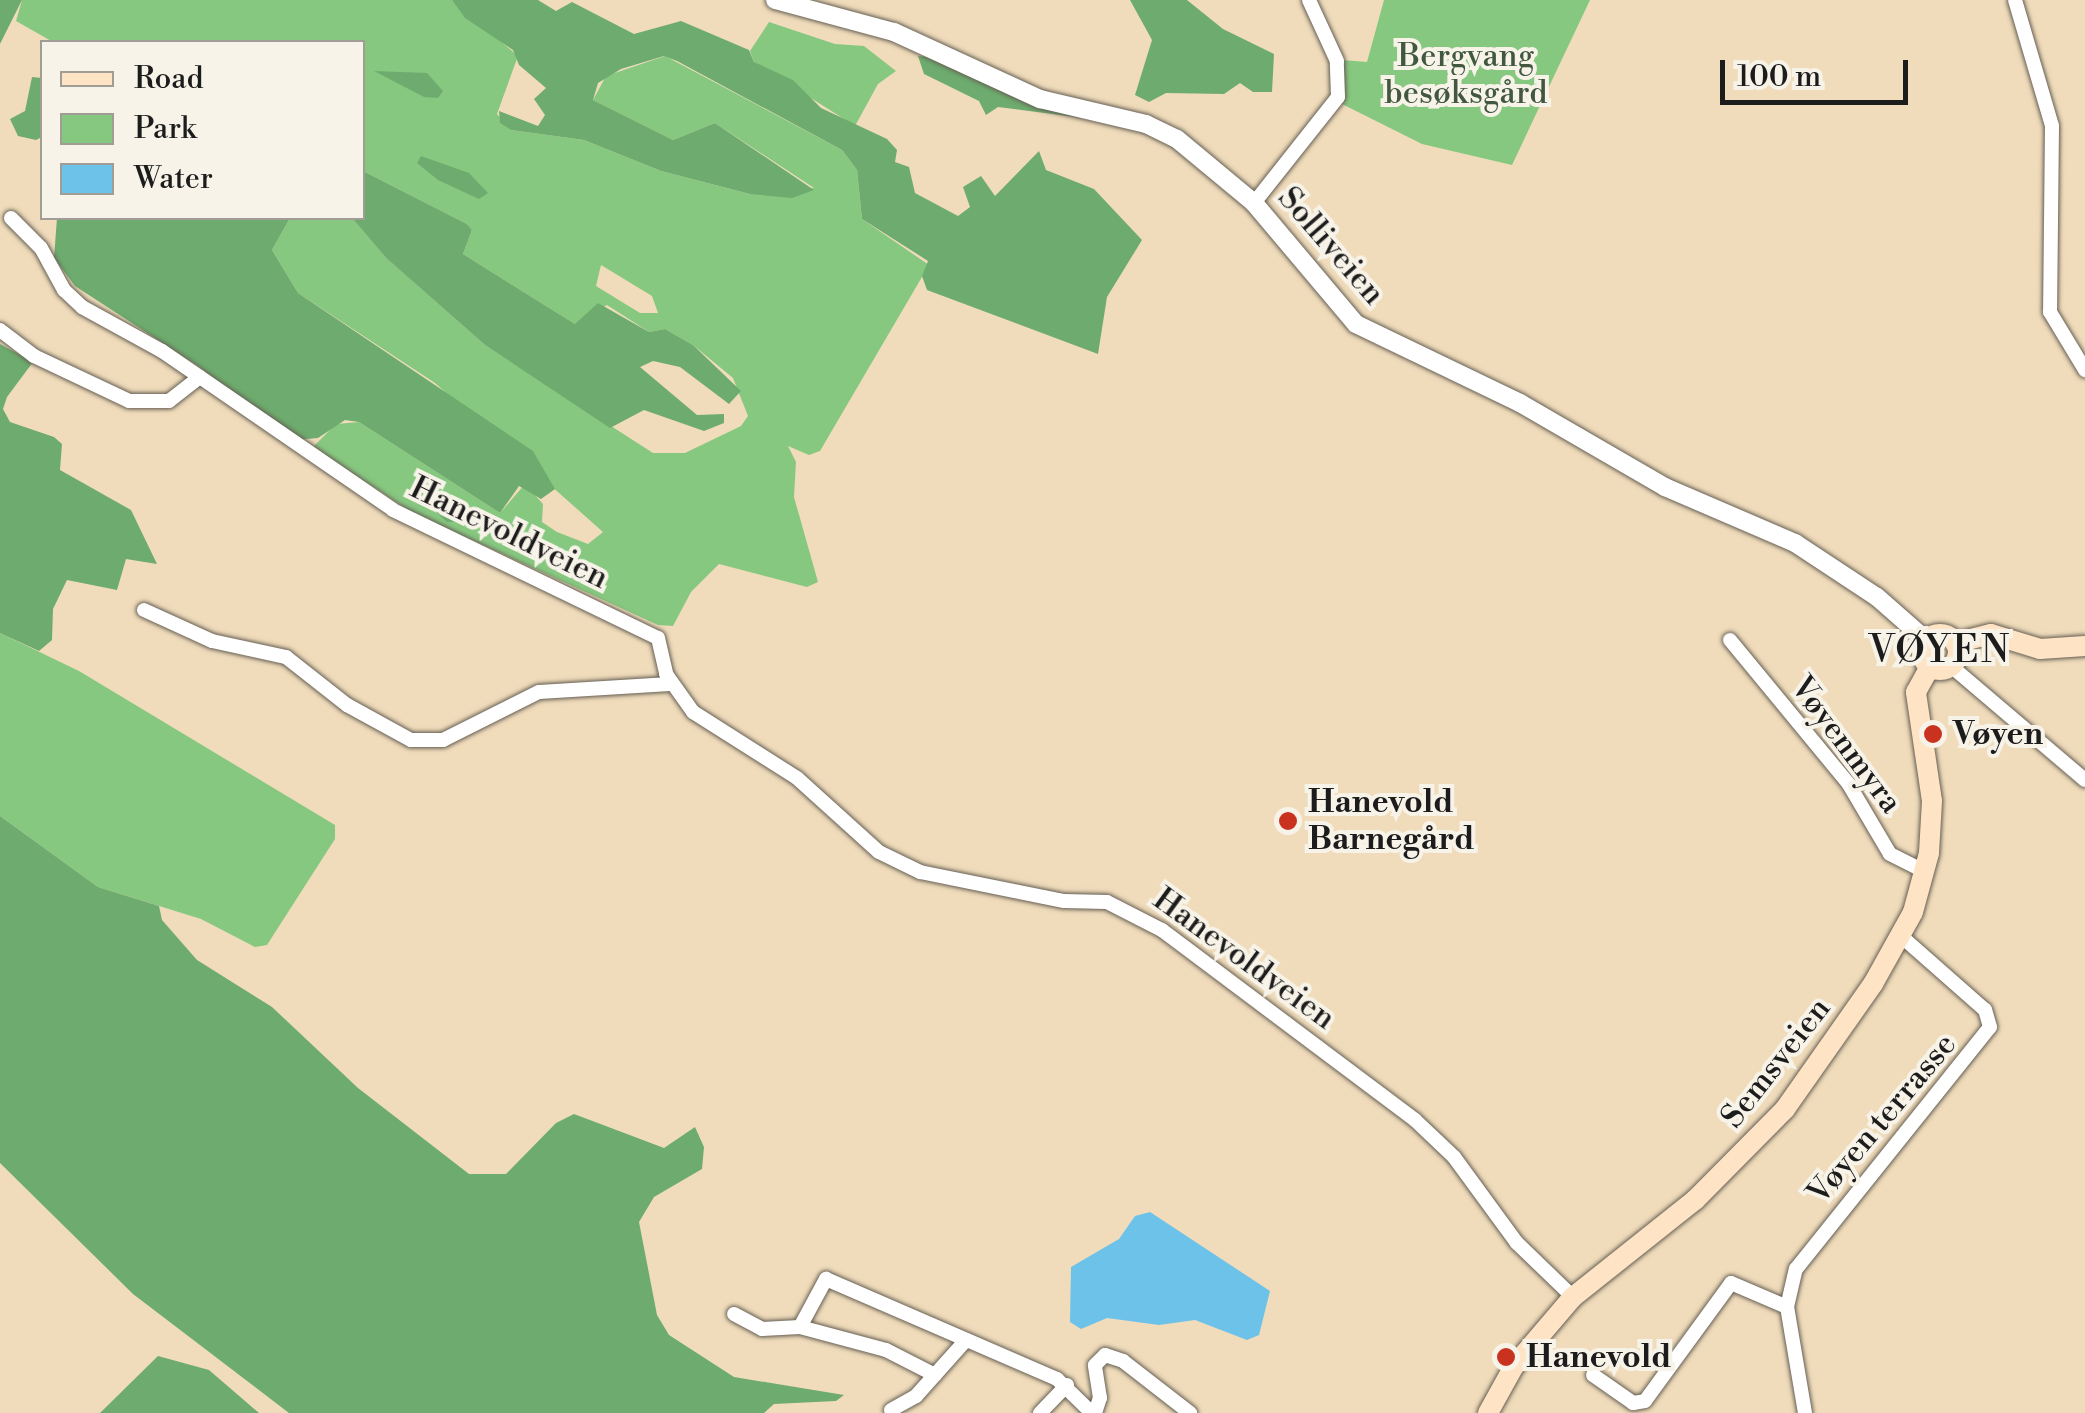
<!DOCTYPE html>
<html>
<head>
<meta charset="utf-8">
<style>
	body { margin:0 }
	#map { position:relative; width:2085px; height:1413px; overflow:hidden; background:#f0dcbb; font-family:"Libre Bodoni",serif }
	div>[style] { position:absolute }
	.green>* { inset:0; background:#87c880 }
	.forest>* { inset:0; background:#6dac6e }
	.water>* { inset:0; background:#6cc2e9 }
	.roads { filter:drop-shadow(0 0 2px #665f54) drop-shadow(0 0 2px #665f54) }
	.minor>* { height:14px; margin:-7px; padding:0 7px; transform-origin:7px; border-radius:7px; background:#fff }
	.tertiary>* { height:18px; margin:-9px; padding:0 9px; transform-origin:9px; border-radius:9px; background:#fff }
	.secondary>* { height:20px; margin:-10px; padding:0 10px; transform-origin:10px; border-radius:10px; background:#fee4c5 }
	.secondary>.ring { margin:-10px; padding:0; box-sizing:content-box; background:none; border:20px solid #fee4c5; border-radius:50% }
	.dots>* { width:28px; height:28px; translate:-50% -50%; box-sizing:border-box; border:5px solid #f7f3e8; border-radius:50% }
	span { translate:-50% -50%; white-space:nowrap; text-align:center; line-height:1.15; -webkit-text-stroke:8px #f7f3e8; paint-order:stroke }
	.park-label { font-size:32px; color:#41583f }
	.street-label { font-size:32px; color:#1c1c1c }
	.poi-label { font-size:32px; color:#1c1c1c; font-weight:700 }
	.left { translate:0 -50%; text-align:left }
	.quarter-label { font-size:38px; color:#1c1c1c; letter-spacing:2.5px }
	.legend { position:absolute; left:40px; top:40px; width:325px; height:180px; box-sizing:border-box; background:#f7f3e8; border:2px solid #9f9d96; margin:0; padding:12px 18px; list-style:none; font-size:30px; color:#1c1c1c }
	.legend li { display:flex; align-items:center; gap:20px; height:50px }
	.legend b { width:50px; border:2px solid #9f9d96 }
	.scale { position:absolute; left:1720px; top:60px; width:188px; height:45px; box-sizing:border-box; border:5px solid #1c1c1c; border-top:0; padding-left:12px; font-size:30px; line-height:35px; white-space:nowrap; color:#1c1c1c; -webkit-text-stroke:8px #f7f3e8; paint-order:stroke }
</style>
</head>
<body>
<div id="map">
	<div class="green">
		<i style="clip-path:polygon(evenodd,22px 0,452px 0,518px 56px,497px 114px,511px 130px,584px 140px,661px 171px,750px 194px,814px 188px,715px 123px,673px 140px,593px 100px,606px 76px,665px 56px,842px 150px,857px 170px,862px 219px,929px 265px,820px 451px,809px 455px,788px 446px,796px 462px,794px 497px,818px 582px,807px 587px,719px 564px,691px 592px,673px 626px,658px 625px,413px 513px,313px 447px,336px 424px,359px 422px,500px 513px,525px 484px,543px 504px,542px 522px,557px 532px,588px 544px,603px 532px,435px 383px,298px 293px,272px 250px,290px 218px,352px 218px,386px 258px,485px 345px,653px 453px,685px 453px,741px 426px,748px 416px,733px 378px,693px 345px,665px 329px,649px 332px,607px 305px,575px 324px,463px 254px,472px 230px,467px 224px,363px 171px,362px 42px,53px 42px,16px 21px,22px 0,601px 265px,652px 296px,658px 313px,640px 313px,596px 286px,601px 265px)"></i>
		<i style="clip-path:polygon(1384px 0,1590px 0,1512px 165px,1422px 144px,1340px 103px,1342px 60px,1367px 62px)"></i>
		<i style="clip-path:polygon(769px 22px,835px 44px,864px 46px,896px 71px,878px 84px,855px 126px,754px 62px,750px 51px)"></i>
		<i style="clip-path:polygon(0 633px,79px 671px,335px 825px,335px 839px,267px 945px,255px 947px,201px 919px,98px 887px,0 816px)"></i>
	</div>
	<div class="forest">
		<i style="clip-path:polygon(0 0,22px 0,0 44px)"></i>
		<i style="clip-path:polygon(452px 0,538px 0,556px 11px,572px 2px,634px 34px,681px 21px,749px 50px,754px 62px,793px 80px,821px 108px,887px 139px,897px 150px,895px 162px,909px 167px,915px 193px,958px 216px,970px 207px,963px 187px,981px 176px,995px 196px,1039px 151px,1046px 170px,1094px 189px,1142px 240px,1107px 297px,1098px 354px,927px 290px,922px 276px,928px 261px,862px 219px,857px 170px,842px 150px,677px 61px,664px 56px,621px 69px,598px 83px,593px 100px,673px 140px,715px 123px,814px 190px,792px 198px,750px 194px,661px 171px,584px 140px,511px 130px,500px 123px,499px 111px,538px 126px,545px 115px,534px 99px,546px 88px,519px 65px,513px 50px,465px 18px)"></i>
		<i style="clip-path:polygon(1130px 0,1187px 0,1223px 29px,1274px 54px,1272px 92px,1253px 92px,1240px 83px,1224px 94px,1166px 93px,1149px 102px,1135px 95px,1152px 40px)"></i>
		<i style="clip-path:polygon(918px 56px,929px 57px,1090px 119px,998px 107px,986px 115px,979px 101px,924px 74px)"></i>
		<i style="clip-path:polygon(374px 71px,427px 73px,443px 91px,438px 98px,424px 97px)"></i>
		<i style="clip-path:polygon(32px 77px,42px 78px,42px 137px,36px 140px,18px 136px,10px 119px,25px 111px)"></i>
		<i style="clip-path:polygon(421px 156px,469px 173px,488px 193px,479px 199px,438px 180px,417px 163px)"></i>
		<i style="clip-path:polygon(363px 171px,467px 224px,472px 230px,463px 254px,575px 324px,598px 303px,649px 332px,665px 329px,693px 345px,741px 391px,729px 404px,680px 367px,653px 361px,640px 367px,697px 415px,724px 414px,724px 423px,704px 431px,644px 410px,610px 428px,485px 345px,386px 258px,352px 218px,362px 218px)"></i>
		<i style="clip-path:polygon(57px 218px,290px 218px,272px 250px,298px 293px,533px 451px,555px 489px,541px 499px,519px 486px,500px 513px,359px 422px,345px 420px,318px 438px,294px 440px,198px 366px,75px 286px,54px 258px)"></i>
		<i style="clip-path:polygon(0 344px,33px 362px,7px 397px,3px 409px,10px 422px,54px 437px,62px 444px,60px 470px,131px 510px,157px 564px,126px 559px,117px 590px,67px 580px,53px 609px,52px 640px,39px 651px,0 633px)"></i>
		<i style="clip-path:polygon(423px 492px,458px 511px,464px 521px,447px 522px,419px 496px)"></i>
		<i style="clip-path:polygon(0 816px,98px 887px,159px 906px,162px 920px,197px 960px,272px 1007px,358px 1088px,469px 1174px,506px 1174px,556px 1123px,574px 1114px,664px 1148px,695px 1127px,704px 1147px,702px 1169px,654px 1197px,639px 1222px,657px 1315px,669px 1335px,734px 1377px,844px 1395px,836px 1401px,774px 1404px,764px 1413px,289px 1413px,133px 1294px,0 1163px)"></i>
		<i style="clip-path:polygon(158px 1356px,209px 1370px,259px 1413px,100px 1413px)"></i>
	</div>
	<div class="water">
		<i style="clip-path:polygon(1150px 1212px,1270px 1291px,1259px 1335px,1247px 1340px,1195px 1320px,1159px 1325px,1107px 1318px,1081px 1329px,1070px 1322px,1071px 1267px,1119px 1239px,1135px 1216px)"></i>
	</div>
	<div class="roads">
		<div class="minor">
			<i style="left:2015px;top:0;width:131px;rotate:73.6deg"></i>
			<i style="left:2052px;top:126px;width:186px;rotate:90.6deg"></i>
			<i style="left:2050px;top:312px;width:68px;rotate:58.9deg"></i>
			<i style="left:1254px;top:203px;width:135px;rotate:-51.6deg"></i>
			<i style="left:1338px;top:97px;width:36px;rotate:-92deg"></i>
			<i style="left:1337px;top:61px;width:67px;rotate:-114.7deg"></i>
			<i style="left:11px;top:218px;width:42px;rotate:45deg"></i>
			<i style="left:41px;top:248px;width:48px;rotate:61.3deg"></i>
			<i style="left:64px;top:290px;width:25px;rotate:43deg"></i>
			<i style="left:82px;top:307px;width:91px;rotate:28.8deg"></i>
			<i style="left:162px;top:351px;width:280px;rotate:34.5deg"></i>
			<i style="left:393px;top:510px;width:294px;rotate:25.8deg"></i>
			<i style="left:658px;top:638px;width:37px;rotate:77deg"></i>
			<i style="left:666px;top:674px;width:47px;rotate:54.6deg"></i>
			<i style="left:693px;top:712px;width:123px;rotate:32.4deg"></i>
			<i style="left:797px;top:778px;width:110px;rotate:42.1deg"></i>
			<i style="left:879px;top:852px;width:46px;rotate:26deg"></i>
			<i style="left:920px;top:872px;width:147px;rotate:11.4deg"></i>
			<i style="left:1064px;top:901px;width:43px;rotate:1.3deg"></i>
			<i style="left:1107px;top:902px;width:62px;rotate:27deg"></i>
			<i style="left:1162px;top:930px;width:316px;rotate:36.9deg"></i>
			<i style="left:1415px;top:1120px;width:54px;rotate:43.5deg"></i>
			<i style="left:1454px;top:1157px;width:107px;rotate:53.8deg"></i>
			<i style="left:1517px;top:1243px;width:78px;rotate:44deg"></i>
			<i style="left:0;top:330px;width:43px;rotate:37.4deg"></i>
			<i style="left:34px;top:356px;width:105px;rotate:25.3deg"></i>
			<i style="left:129px;top:401px;width:40px"></i>
			<i style="left:169px;top:401px;width:39px;rotate:-38deg"></i>
			<i style="left:144px;top:610px;width:75px;rotate:24.5deg"></i>
			<i style="left:212px;top:641px;width:76px;rotate:12.2deg"></i>
			<i style="left:286px;top:657px;width:78px;rotate:38.2deg"></i>
			<i style="left:347px;top:705px;width:73px;rotate:28.7deg"></i>
			<i style="left:411px;top:740px;width:32px"></i>
			<i style="left:443px;top:740px;width:107px;rotate:-26.6deg"></i>
			<i style="left:539px;top:692px;width:131px;rotate:-3.5deg"></i>
			<i style="left:1730px;top:640px;width:185px;rotate:50.5deg"></i>
			<i style="left:1848px;top:783px;width:82px;rotate:59.4deg"></i>
			<i style="left:1890px;top:854px;width:40px;rotate:26.6deg"></i>
			<i style="left:1951px;top:666px;width:176px;rotate:40.4deg"></i>
			<i style="left:734px;top:1314px;width:32px;rotate:28deg"></i>
			<i style="left:762px;top:1329px;width:38px;rotate:-3deg"></i>
			<i style="left:800px;top:1327px;width:89px;rotate:15deg"></i>
			<i style="left:886px;top:1350px;width:55px;rotate:27deg"></i>
			<i style="left:800px;top:1327px;width:55px;rotate:-61.6deg"></i>
			<i style="left:826px;top:1279px;width:252px;rotate:23.4deg"></i>
			<i style="left:1057px;top:1379px;width:49px;rotate:44.2deg"></i>
			<i style="left:1593px;top:1375px;width:49px;rotate:35deg"></i>
			<i style="left:1633px;top:1403px;width:12px;rotate:-9deg"></i>
			<i style="left:1645px;top:1401px;width:146px;rotate:-53.9deg"></i>
			<i style="left:1731px;top:1283px;width:61px;rotate:23.2deg"></i>
			<i style="left:891px;top:1410px;width:29px;rotate:-29deg"></i>
			<i style="left:916px;top:1396px;width:75px;rotate:-48.2deg"></i>
			<i style="left:1040px;top:1413px;width:39px;rotate:-46deg"></i>
			<i style="left:1095px;top:1413px;width:16px;rotate:-72deg"></i>
			<i style="left:1100px;top:1398px;width:33px;rotate:-99deg"></i>
			<i style="left:1095px;top:1365px;width:14px;rotate:-45deg"></i>
			<i style="left:1105px;top:1355px;width:19px;rotate:18deg"></i>
			<i style="left:1123px;top:1361px;width:85px;rotate:37.8deg"></i>
			<i style="left:1805px;top:1413px;width:108px;rotate:-99.6deg"></i>
			<i style="left:1787px;top:1307px;width:39px;rotate:-77deg"></i>
			<i style="left:1796px;top:1269px;width:310px;rotate:-51.3deg"></i>
			<i style="left:1990px;top:1027px;width:18px;rotate:-106deg"></i>
			<i style="left:1985px;top:1010px;width:112px;rotate:-138.6deg"></i>
		</div>
		<div class="tertiary">
			<i style="left:775px;top:0;width:123px;rotate:15.1deg"></i>
			<i style="left:894px;top:32px;width:161px;rotate:24.7deg"></i>
			<i style="left:1040px;top:99px;width:109px;rotate:13.3deg"></i>
			<i style="left:1146px;top:124px;width:34px;rotate:26deg"></i>
			<i style="left:1177px;top:139px;width:100px;rotate:39.7deg"></i>
			<i style="left:1254px;top:203px;width:158px;rotate:49.9deg"></i>
			<i style="left:1356px;top:324px;width:182px;rotate:25.7deg"></i>
			<i style="left:1520px;top:403px;width:168px;rotate:30.1deg"></i>
			<i style="left:1665px;top:487px;width:142px;rotate:23.3deg"></i>
			<i style="left:1795px;top:543px;width:98px;rotate:33.4deg"></i>
			<i style="left:1877px;top:597px;width:67px;rotate:41.3deg"></i>
		</div>
		<div class="secondary">
			<i class="ring" style="left:1922px;top:634px;width:16px;height:16px"></i>
			<i style="left:1955px;top:643px;width:37px;rotate:-14deg"></i>
			<i style="left:1991px;top:634px;width:51px;rotate:17deg"></i>
			<i style="left:2040px;top:649px;width:45px;rotate:-3.8deg"></i>
			<i style="left:1488px;top:1413px;width:54px;rotate:-61deg"></i>
			<i style="left:1514px;top:1366px;width:91px;rotate:-49.5deg"></i>
			<i style="left:1573px;top:1297px;width:156px;rotate:-38.5deg"></i>
			<i style="left:1695px;top:1200px;width:128px;rotate:-45.3deg"></i>
			<i style="left:1785px;top:1109px;width:153px;rotate:-54.9deg"></i>
			<i style="left:1873px;top:984px;width:82px;rotate:-60.9deg"></i>
			<i style="left:1913px;top:912px;width:61px;rotate:-74.8deg"></i>
			<i style="left:1929px;top:853px;width:52px;rotate:-86.7deg"></i>
			<i style="left:1932px;top:801px;width:110px;rotate:-98.4deg"></i>
			<i style="left:1916px;top:692px;width:29px;rotate:-61deg"></i>
		</div>
	</div>
	<div class="dots">
		<i style="left:1933px;top:734px;background:#c8321e"></i>
		<i style="left:1288px;top:821px;background:#c8321e"></i>
		<i style="left:1506px;top:1357px;background:#c8321e"></i>
	</div>
	<div class="park-label">
		<span style="left:1466px;top:75px">Bergvang<br>besøksgård</span>
	</div>
	<div class="street-label">
		<span style="left:1331px;top:246px;rotate:49deg">Solliveien</span>
		<span style="left:509px;top:533px;rotate:26deg">Hanevoldveien</span>
		<span style="left:1846px;top:745px;rotate:53deg">Vøyenmyra</span>
		<span style="left:1244px;top:959px;rotate:36deg">Hanevoldveien</span>
		<span style="left:1776px;top:1063px;rotate:-52deg">Semsveien</span>
		<span style="left:1882px;top:1119px;rotate:-50deg">Vøyen terrasse</span>
	</div>
	<div class="poi-label">
		<span class="left" style="left:1953px;top:734px">Vøyen</span>
		<span class="left" style="left:1308px;top:821px">Hanevold<br>Barnegård</span>
		<span class="left" style="left:1526px;top:1357px">Hanevold</span>
	</div>
	<div class="quarter-label">
		<span style="left:1940px;top:651px">VØYEN</span>
	</div>
	<ul class="legend">
	<li><b style="height:12px;background:#fee4c5"></b>Road</li>
	<li><b style="height:28px;background:#87c880"></b>Park</li>
	<li><b style="height:28px;background:#6cc2e9"></b>Water</li>
	</ul>
	<div class="scale">100 m</div>
</div>
</body>
</html>
